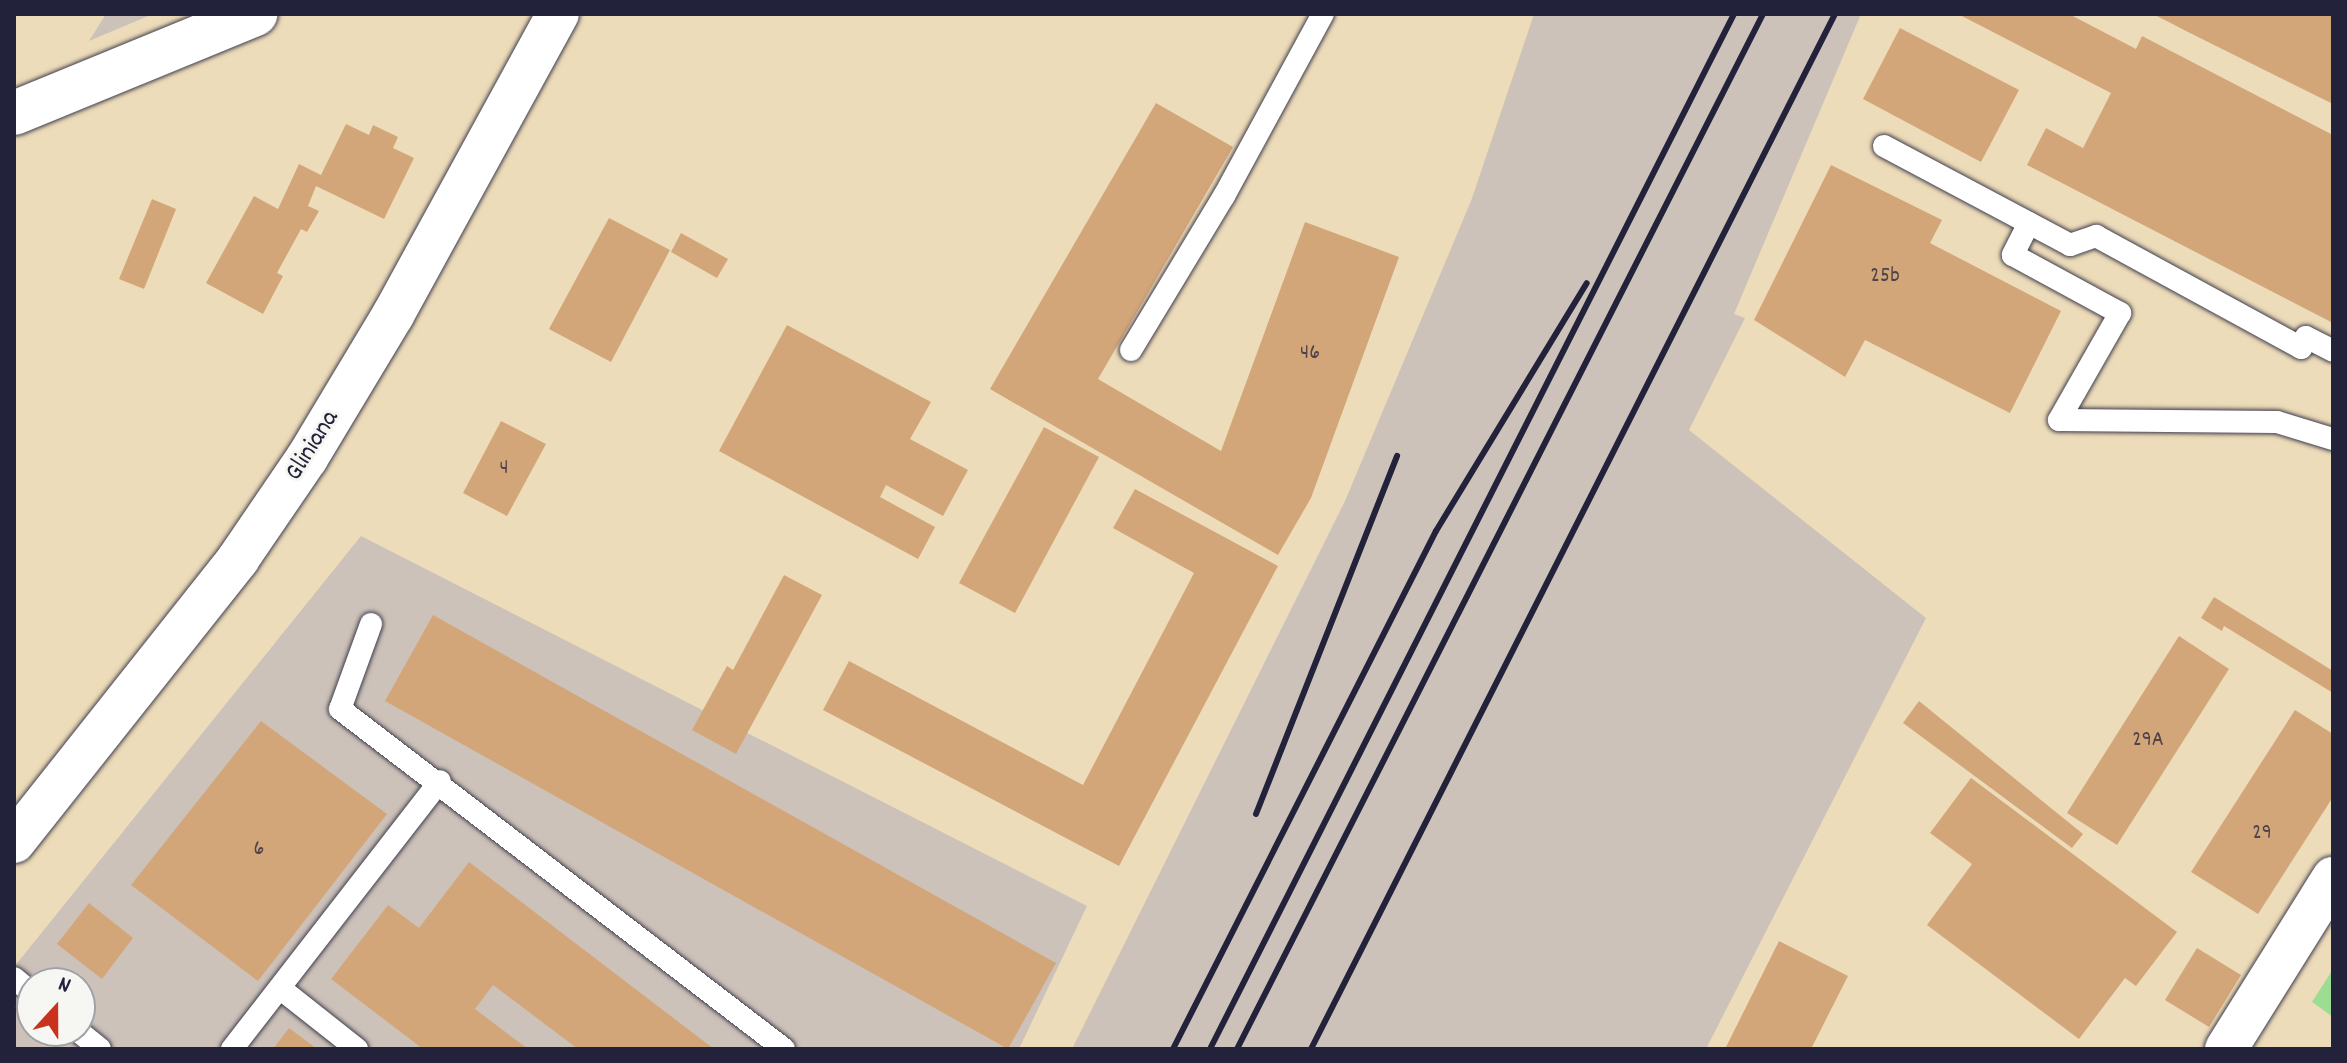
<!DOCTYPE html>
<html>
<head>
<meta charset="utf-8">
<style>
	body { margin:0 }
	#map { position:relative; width:2347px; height:1063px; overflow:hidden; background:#eddcb9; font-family:Dekko,sans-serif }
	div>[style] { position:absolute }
	.industrial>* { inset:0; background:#cdc2b9 }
	.green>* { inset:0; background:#9cdd93 }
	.building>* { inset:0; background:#d3a67a }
	.roads { filter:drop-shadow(0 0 2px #403e4e) drop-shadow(0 0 2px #403e4e) }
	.service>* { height:22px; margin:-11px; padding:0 11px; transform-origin:11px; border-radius:11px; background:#fff }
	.minor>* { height:42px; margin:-21px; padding:0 21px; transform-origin:21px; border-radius:21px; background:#fff }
	.tertiary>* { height:44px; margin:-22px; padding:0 22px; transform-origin:22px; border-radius:22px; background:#fff }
	.rail>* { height:6px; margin:-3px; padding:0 3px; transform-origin:3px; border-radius:3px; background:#22223b }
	span { translate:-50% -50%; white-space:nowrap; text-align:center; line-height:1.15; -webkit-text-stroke:6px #f6f6f2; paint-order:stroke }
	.number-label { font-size:22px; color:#4e434b }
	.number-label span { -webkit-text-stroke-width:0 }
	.street-label { font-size:26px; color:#22223b }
	.frame { position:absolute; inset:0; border:16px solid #22223b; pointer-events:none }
	.north { position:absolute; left:16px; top:967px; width:80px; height:80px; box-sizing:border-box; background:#f6f6f2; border:2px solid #a1a1a9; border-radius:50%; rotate:21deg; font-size:22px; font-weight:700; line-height:32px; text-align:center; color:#22223b }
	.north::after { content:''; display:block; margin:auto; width:28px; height:36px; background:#c8321e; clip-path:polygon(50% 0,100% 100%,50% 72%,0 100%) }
</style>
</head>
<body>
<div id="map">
	<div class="industrial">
		<i style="clip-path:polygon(106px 14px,153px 14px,89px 41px)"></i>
		<i style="clip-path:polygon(1534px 14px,1861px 14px,1734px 314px,1745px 318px,1689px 430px,1926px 618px,1706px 1049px,1072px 1049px,1345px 501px,1471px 201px)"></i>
		<i style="clip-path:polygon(evenodd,361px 536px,1087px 906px,1019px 1049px,14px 1049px,14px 967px,361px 536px,32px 983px,80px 983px,80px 1031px,32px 1031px,32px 983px)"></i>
	</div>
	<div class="green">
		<i style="clip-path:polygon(2333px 969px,2333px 1017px,2312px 1002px)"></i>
	</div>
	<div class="building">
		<i style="clip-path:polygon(1958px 14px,2069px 14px,2136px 49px,2142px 36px,2333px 135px,2333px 323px,2027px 165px,2046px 128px,2083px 148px,2111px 93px)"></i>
		<i style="clip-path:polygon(2153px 14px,2333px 14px,2333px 104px,2186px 31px)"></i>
		<i style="clip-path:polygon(1900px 28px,2019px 90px,1981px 162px,1863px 99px)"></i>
		<i style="clip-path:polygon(1156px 103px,1233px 147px,1098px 379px,1221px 451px,1305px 222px,1399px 257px,1311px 498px,1278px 555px,990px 389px)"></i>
		<i style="clip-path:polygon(346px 124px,369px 135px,373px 125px,398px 137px,393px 148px,414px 158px,384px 219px,316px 186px,308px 206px,319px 211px,307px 232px,301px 229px,277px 273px,283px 276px,263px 314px,206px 283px,254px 196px,278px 209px,299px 164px,321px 175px)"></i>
		<i style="clip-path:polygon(1831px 165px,1942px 220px,1930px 243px,2061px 311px,2010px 413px,1865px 340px,1845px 377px,1754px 320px)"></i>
		<i style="clip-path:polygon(152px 199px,176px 209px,144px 289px,119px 279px)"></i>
		<i style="clip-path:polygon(609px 218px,670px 250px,611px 362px,549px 329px)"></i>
		<i style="clip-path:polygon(681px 233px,728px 259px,717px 278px,671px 252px)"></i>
		<i style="clip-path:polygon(787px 325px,931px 402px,910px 439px,968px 470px,943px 516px,886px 485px,880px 497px,935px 527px,918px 559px,719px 451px)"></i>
		<i style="clip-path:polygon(501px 421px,546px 444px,507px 516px,463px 493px)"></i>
		<i style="clip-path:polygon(1044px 427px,1099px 457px,1015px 613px,959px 583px)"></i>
		<i style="clip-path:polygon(1135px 489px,1278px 566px,1119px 866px,823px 710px,849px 661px,1083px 785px,1194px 573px,1113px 528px)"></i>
		<i style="clip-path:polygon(784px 575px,822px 595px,736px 754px,692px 730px,727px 666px,733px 670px)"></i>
		<i style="clip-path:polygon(2214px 597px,2333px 671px,2333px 693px,2224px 626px,2222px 631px,2201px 618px)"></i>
		<i style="clip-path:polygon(433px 615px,1056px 963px,1008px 1049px,385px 701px)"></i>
		<i style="clip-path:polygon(2179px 636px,2229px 669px,2117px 845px,2067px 813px)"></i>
		<i style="clip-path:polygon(1919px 701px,2083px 834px,2072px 848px,1903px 723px)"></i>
		<i style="clip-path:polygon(2295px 710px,2333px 734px,2333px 797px,2258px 914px,2191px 872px)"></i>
		<i style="clip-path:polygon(261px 721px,387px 814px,258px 981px,131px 885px)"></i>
		<i style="clip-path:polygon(1971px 778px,2177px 932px,2136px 986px,2125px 978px,2079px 1039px,1927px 925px,1972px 864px,1930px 833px)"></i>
		<i style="clip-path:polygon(469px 862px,714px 1049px,578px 1049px,493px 985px,475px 1009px,528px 1049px,423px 1049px,331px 979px,388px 905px,419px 928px)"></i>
		<i style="clip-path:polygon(89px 903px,133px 938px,102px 979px,57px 944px)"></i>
		<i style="clip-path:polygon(1779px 941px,1848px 976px,1811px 1049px,1725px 1049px)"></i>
		<i style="clip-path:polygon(2197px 948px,2241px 975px,2209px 1027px,2165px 1000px)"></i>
		<i style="clip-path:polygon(289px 1028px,317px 1049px,273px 1049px)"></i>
	</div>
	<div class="roads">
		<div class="service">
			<i style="left:1884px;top:146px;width:211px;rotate:28deg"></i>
			<i style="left:2070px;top:245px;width:28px;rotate:-19deg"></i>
			<i style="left:2096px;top:236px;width:234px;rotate:28.6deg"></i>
			<i style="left:2301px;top:348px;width:12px;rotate:-66deg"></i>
			<i style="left:2306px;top:337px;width:30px;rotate:27deg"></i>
			<i style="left:2029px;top:223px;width:36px;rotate:117deg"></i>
			<i style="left:2013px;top:255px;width:122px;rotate:28.5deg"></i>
			<i style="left:2120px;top:313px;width:123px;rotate:119.7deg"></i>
			<i style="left:2059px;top:420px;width:218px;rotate:0.5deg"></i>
			<i style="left:2277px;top:422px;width:59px;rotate:16.9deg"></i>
			<i style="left:1131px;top:350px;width:180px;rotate:-58.9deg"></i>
			<i style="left:1224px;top:196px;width:207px;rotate:-61.5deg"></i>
			<i style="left:371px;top:624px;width:90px;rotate:110deg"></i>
			<i style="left:340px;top:709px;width:559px;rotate:37.44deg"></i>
			<i style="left:14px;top:978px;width:23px;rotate:40deg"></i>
			<i style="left:281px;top:989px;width:97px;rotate:38.3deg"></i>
			<i style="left:78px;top:1031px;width:28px;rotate:39deg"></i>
			<i style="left:232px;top:1049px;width:339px;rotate:-52.2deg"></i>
		</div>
		<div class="minor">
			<i style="left:14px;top:842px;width:361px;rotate:-51.6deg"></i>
			<i style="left:238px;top:559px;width:122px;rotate:-55.7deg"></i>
			<i style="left:307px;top:458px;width:167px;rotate:-59deg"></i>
			<i style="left:393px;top:315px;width:343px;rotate:-61.3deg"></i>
			<i style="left:2226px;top:1049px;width:202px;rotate:-58deg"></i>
		</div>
		<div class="tertiary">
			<i style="left:14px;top:113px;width:261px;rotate:-22.3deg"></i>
		</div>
	</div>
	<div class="rail">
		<i style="left:1256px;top:814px;width:385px;rotate:-68.5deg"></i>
		<i style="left:1173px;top:1049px;width:581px;rotate:-63.08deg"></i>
		<i style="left:1436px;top:531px;width:290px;rotate:-58.7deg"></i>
		<i style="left:1210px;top:1049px;width:1160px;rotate:-63.15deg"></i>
		<i style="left:1237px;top:1049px;width:1161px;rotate:-63.06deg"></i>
		<i style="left:1311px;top:1049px;width:1160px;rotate:-63.15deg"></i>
	</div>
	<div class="number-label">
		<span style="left:1885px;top:277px">25b</span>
		<span style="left:1310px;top:354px">46</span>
		<span style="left:504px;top:469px">4</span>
		<span style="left:2148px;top:741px">29A</span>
		<span style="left:2262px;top:834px">29</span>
		<span style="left:259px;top:850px">6</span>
	</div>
	<div class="street-label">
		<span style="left:313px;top:446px;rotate:-58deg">Gliniana</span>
	</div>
	<div class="frame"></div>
	<div class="north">N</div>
</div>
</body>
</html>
